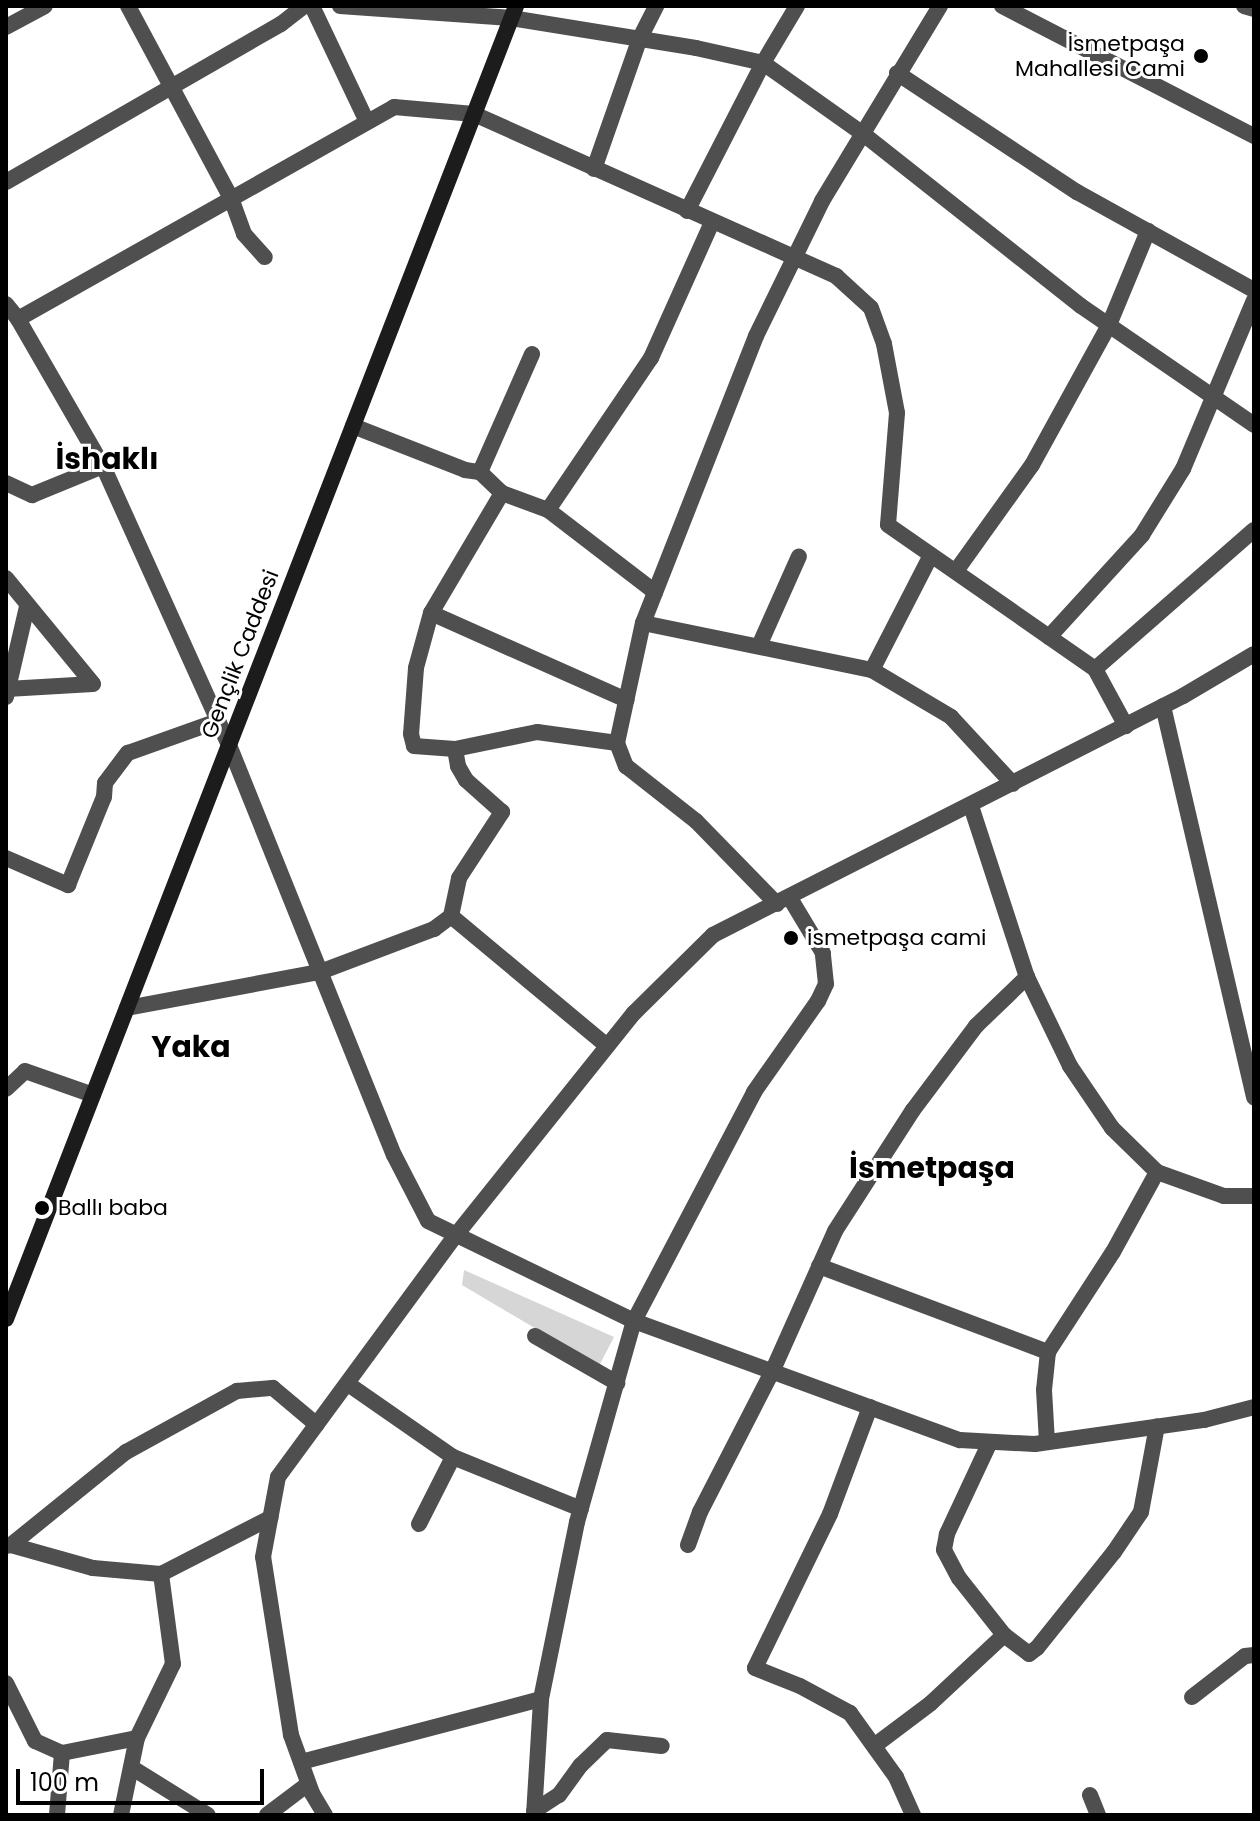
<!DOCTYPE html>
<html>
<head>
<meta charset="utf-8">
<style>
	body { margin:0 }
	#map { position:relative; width:1260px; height:1821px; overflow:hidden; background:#fff; font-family:Poppins,sans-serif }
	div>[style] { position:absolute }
	.green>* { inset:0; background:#d6d6d6 }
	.minor>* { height:16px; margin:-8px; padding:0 8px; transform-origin:8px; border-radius:8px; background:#4f4f4f }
	.tertiary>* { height:16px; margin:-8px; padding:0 8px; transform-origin:8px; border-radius:8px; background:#4f4f4f }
	.secondary>* { height:16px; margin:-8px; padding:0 8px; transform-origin:8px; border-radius:8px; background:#1c1c1c }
	.dots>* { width:22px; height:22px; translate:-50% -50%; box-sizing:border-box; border:4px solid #fff; border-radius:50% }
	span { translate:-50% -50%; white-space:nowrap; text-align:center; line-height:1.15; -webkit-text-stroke:6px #fff; paint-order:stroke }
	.poi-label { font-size:22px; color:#000 }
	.right { translate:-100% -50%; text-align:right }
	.left { translate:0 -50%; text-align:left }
	.street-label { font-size:22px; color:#000 }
	.district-label { font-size:30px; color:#000; font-weight:700 }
	.frame { position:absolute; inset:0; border:8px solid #000; pointer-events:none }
	.scale { position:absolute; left:16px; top:1769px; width:248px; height:36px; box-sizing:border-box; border:4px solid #000; border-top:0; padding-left:10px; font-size:24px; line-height:28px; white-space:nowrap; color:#000; -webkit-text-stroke:6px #fff; paint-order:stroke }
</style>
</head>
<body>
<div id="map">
	<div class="green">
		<i style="clip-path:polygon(464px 1270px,614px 1337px,599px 1366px,462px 1285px)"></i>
	</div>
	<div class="minor">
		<i style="left:128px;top:6px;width:218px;rotate:61.8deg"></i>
		<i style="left:231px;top:198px;width:38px;rotate:70deg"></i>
		<i style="left:244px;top:234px;width:31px;rotate:48deg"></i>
		<i style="left:312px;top:6px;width:128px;rotate:64.6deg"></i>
		<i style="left:340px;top:6px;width:171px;rotate:4deg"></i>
		<i style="left:511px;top:18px;width:187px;rotate:9.2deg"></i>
		<i style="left:696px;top:48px;width:69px;rotate:12.6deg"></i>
		<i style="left:763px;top:63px;width:121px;rotate:35.3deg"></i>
		<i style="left:862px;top:133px;width:279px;rotate:38.3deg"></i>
		<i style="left:1081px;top:306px;width:210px;rotate:34.5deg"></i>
		<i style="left:1002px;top:6px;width:284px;rotate:27.3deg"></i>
		<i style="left:1244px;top:6px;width:10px;rotate:17deg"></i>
		<i style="left:6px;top:27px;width:44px;rotate:-28.3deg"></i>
		<i style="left:897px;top:73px;width:216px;rotate:33.5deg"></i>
		<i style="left:1077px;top:192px;width:202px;rotate:29deg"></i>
		<i style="left:594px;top:169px;width:139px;rotate:-70.7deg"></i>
		<i style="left:640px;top:38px;width:36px;rotate:-63deg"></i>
		<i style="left:6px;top:182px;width:317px;rotate:-29.9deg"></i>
		<i style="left:281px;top:24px;width:29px;rotate:-38deg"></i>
		<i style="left:687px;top:211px;width:166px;rotate:-62.8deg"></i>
		<i style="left:763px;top:63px;width:66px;rotate:-59.2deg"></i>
		<i style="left:18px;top:319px;width:432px;rotate:-29.4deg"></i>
		<i style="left:394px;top:107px;width:80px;rotate:5deg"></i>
		<i style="left:474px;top:114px;width:397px;rotate:24.1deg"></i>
		<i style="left:836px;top:276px;width:47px;rotate:42.4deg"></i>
		<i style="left:871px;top:308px;width:38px;rotate:70deg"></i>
		<i style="left:884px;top:344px;width:70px;rotate:79.3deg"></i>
		<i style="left:897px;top:413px;width:112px;rotate:94.6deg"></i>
		<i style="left:888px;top:525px;width:252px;rotate:34.8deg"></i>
		<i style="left:1095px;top:669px;width:65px;rotate:61.5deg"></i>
		<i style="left:353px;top:426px;width:120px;rotate:21.4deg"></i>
		<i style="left:465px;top:470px;width:15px;rotate:8deg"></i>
		<i style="left:480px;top:472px;width:30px;rotate:44deg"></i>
		<i style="left:502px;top:493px;width:49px;rotate:20.3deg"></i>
		<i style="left:548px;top:510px;width:135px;rotate:37.5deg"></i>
		<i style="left:480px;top:472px;width:129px;rotate:-66.2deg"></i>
		<i style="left:6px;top:483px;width:29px;rotate:25deg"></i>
		<i style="left:32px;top:495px;width:77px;rotate:-22.2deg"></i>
		<i style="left:502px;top:493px;width:139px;rotate:120.6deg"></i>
		<i style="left:431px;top:613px;width:57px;rotate:105.3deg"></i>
		<i style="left:416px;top:668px;width:66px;rotate:94.3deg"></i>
		<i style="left:411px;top:734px;width:12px;rotate:76deg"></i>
		<i style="left:414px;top:746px;width:41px;rotate:4.2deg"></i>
		<i style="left:455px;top:749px;width:84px;rotate:-11.7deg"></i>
		<i style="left:537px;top:732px;width:81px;rotate:7.8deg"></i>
		<i style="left:617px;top:743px;width:25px;rotate:69deg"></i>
		<i style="left:626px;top:766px;width:89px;rotate:38.2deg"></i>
		<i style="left:696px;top:821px;width:116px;rotate:45.7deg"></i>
		<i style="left:548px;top:510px;width:184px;rotate:-55.9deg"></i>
		<i style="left:651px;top:358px;width:149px;rotate:-65.8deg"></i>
		<i style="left:956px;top:571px;width:130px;rotate:-54.4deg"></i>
		<i style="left:1032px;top:465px;width:160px;rotate:-61.2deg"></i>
		<i style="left:1109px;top:325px;width:102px;rotate:-67.5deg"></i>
		<i style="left:6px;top:578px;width:137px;rotate:50.6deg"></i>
		<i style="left:431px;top:613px;width:214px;rotate:24deg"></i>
		<i style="left:643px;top:623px;width:234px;rotate:11.6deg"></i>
		<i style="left:872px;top:670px;width:92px;rotate:30.7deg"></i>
		<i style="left:951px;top:717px;width:91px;rotate:47.2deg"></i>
		<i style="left:1049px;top:637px;width:138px;rotate:-47.6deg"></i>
		<i style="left:1142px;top:535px;width:78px;rotate:-58.2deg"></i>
		<i style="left:1183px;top:469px;width:183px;rotate:-67.2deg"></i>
		<i style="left:759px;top:646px;width:98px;rotate:-66deg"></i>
		<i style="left:1095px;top:669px;width:211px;rotate:-41.2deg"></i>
		<i style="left:872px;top:670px;width:129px;rotate:-62.8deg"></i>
		<i style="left:7px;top:689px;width:86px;rotate:-3.3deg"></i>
		<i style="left:6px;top:697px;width:92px;rotate:-76.9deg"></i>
		<i style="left:1163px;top:706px;width:402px;rotate:76.9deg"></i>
		<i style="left:617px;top:743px;width:123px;rotate:-77.8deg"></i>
		<i style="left:643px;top:623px;width:308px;rotate:-68.5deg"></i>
		<i style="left:756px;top:336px;width:150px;rotate:-63.9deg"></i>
		<i style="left:822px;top:201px;width:228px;rotate:-58.8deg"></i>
		<i style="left:971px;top:806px;width:180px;rotate:71.9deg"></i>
		<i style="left:1027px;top:977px;width:99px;rotate:64.2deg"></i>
		<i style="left:1070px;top:1066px;width:75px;rotate:55.9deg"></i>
		<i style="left:1112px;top:1128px;width:63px;rotate:44.4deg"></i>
		<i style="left:1157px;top:1172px;width:71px;rotate:19.7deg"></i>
		<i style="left:1224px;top:1196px;width:30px"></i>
		<i style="left:6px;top:858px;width:68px;rotate:23.5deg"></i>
		<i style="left:68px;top:885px;width:95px;rotate:-67.8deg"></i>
		<i style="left:104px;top:797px;width:14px;rotate:-86deg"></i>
		<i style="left:105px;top:783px;width:38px;rotate:-53deg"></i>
		<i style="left:128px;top:753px;width:96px;rotate:-19.6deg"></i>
		<i style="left:451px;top:916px;width:203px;rotate:39.8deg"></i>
		<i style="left:127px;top:1008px;width:196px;rotate:-10.6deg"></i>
		<i style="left:320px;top:972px;width:122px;rotate:-20.7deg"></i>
		<i style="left:434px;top:929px;width:21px;rotate:-37deg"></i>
		<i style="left:451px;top:916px;width:39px;rotate:-78deg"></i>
		<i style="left:459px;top:878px;width:79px;rotate:-56.9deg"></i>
		<i style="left:502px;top:812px;width:48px;rotate:-138.4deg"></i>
		<i style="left:466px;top:780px;width:16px;rotate:-120deg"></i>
		<i style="left:458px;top:766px;width:17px;rotate:-100deg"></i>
		<i style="left:6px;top:1089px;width:26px;rotate:-43deg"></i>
		<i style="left:25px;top:1071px;width:72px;rotate:19.4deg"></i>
		<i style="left:819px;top:1266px;width:245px;rotate:20.6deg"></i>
		<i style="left:535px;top:1336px;width:95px;rotate:29.8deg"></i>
		<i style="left:348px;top:1384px;width:128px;rotate:34.8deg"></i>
		<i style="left:453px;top:1457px;width:138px;rotate:22.1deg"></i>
		<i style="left:870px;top:1407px;width:114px;rotate:110.5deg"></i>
		<i style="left:830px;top:1514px;width:171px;rotate:116deg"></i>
		<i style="left:755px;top:1668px;width:48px;rotate:21.8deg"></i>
		<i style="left:800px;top:1686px;width:57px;rotate:28.4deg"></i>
		<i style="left:850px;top:1713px;width:79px;rotate:54.3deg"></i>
		<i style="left:896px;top:1777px;width:42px;rotate:65.9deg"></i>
		<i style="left:990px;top:1442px;width:102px;rotate:115.1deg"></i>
		<i style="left:947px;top:1534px;width:16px;rotate:101deg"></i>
		<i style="left:944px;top:1550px;width:32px;rotate:62deg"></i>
		<i style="left:959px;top:1578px;width:73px;rotate:51.7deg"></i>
		<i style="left:1004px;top:1635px;width:31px;rotate:37deg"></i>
		<i style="left:1029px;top:1654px;width:10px;rotate:-37deg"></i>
		<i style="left:1037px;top:1648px;width:123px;rotate:-51.3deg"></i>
		<i style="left:1114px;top:1552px;width:48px;rotate:-56deg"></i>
		<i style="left:1141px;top:1512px;width:87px;rotate:-79.5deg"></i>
		<i style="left:1047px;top:1442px;width:52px;rotate:-93.3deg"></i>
		<i style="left:1044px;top:1390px;width:38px;rotate:-84deg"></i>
		<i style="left:1048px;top:1352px;width:119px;rotate:-57deg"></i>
		<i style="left:1113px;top:1252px;width:91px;rotate:-61.2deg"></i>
		<i style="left:419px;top:1524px;width:75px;rotate:-63.1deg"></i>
		<i style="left:11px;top:1545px;width:148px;rotate:-39deg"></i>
		<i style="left:126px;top:1452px;width:127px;rotate:-28.8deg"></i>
		<i style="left:237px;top:1391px;width:36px;rotate:-5deg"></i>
		<i style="left:273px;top:1388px;width:57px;rotate:40.1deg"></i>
		<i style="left:688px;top:1545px;width:35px;rotate:-70deg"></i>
		<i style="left:700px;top:1512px;width:157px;rotate:-62.8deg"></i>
		<i style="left:772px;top:1372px;width:154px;rotate:-65.9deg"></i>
		<i style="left:835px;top:1231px;width:144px;rotate:-57.2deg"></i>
		<i style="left:913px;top:1110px;width:105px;rotate:-53.1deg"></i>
		<i style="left:976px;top:1026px;width:71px;rotate:-43.9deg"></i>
		<i style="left:6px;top:1546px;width:5px;rotate:-11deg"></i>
		<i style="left:11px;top:1545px;width:85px;rotate:15.7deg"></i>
		<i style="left:93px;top:1568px;width:68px;rotate:5deg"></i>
		<i style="left:161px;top:1574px;width:123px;rotate:-27.2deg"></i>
		<i style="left:6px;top:1683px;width:65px;rotate:63.4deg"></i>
		<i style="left:35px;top:1741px;width:30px;rotate:24deg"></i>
		<i style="left:62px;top:1753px;width:76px;rotate:-11.3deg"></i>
		<i style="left:1192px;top:1697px;width:67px;rotate:-37.7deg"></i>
		<i style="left:1245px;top:1656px;width:9px;rotate:-6deg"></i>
		<i style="left:874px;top:1746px;width:71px;rotate:-37deg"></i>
		<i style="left:931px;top:1703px;width:100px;rotate:-43deg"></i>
		<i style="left:301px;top:1762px;width:248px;rotate:-14.7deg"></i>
		<i style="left:134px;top:1769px;width:87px;rotate:31.9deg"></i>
		<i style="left:1090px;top:1795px;width:22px;rotate:68deg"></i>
		<i style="left:534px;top:1811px;width:30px;rotate:-33deg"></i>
		<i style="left:559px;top:1795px;width:37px;rotate:-54deg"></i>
		<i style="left:581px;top:1765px;width:36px;rotate:-44deg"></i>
		<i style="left:607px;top:1740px;width:55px;rotate:6.2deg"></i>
		<i style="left:57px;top:1815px;width:62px;rotate:-85.4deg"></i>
		<i style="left:121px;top:1815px;width:79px;rotate:-78.3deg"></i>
		<i style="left:137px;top:1738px;width:82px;rotate:-64.1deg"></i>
		<i style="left:173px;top:1664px;width:91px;rotate:-97.6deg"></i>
		<i style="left:267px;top:1815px;width:51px;rotate:-37.1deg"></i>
		<i style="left:534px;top:1815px;width:116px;rotate:-86.5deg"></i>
		<i style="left:541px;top:1699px;width:181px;rotate:-78.5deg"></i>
		<i style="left:577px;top:1522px;width:209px;rotate:-74.2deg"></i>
		<i style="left:634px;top:1321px;width:259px;rotate:-62.3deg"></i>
		<i style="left:754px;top:1092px;width:111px;rotate:-54.9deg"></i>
		<i style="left:818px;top:1001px;width:19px;rotate:-65deg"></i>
		<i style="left:826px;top:984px;width:31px;rotate:-96deg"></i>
		<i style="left:823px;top:953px;width:64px;rotate:-121deg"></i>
	</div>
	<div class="tertiary">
		<i style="left:6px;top:304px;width:19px;rotate:51deg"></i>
		<i style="left:18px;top:319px;width:170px;rotate:60deg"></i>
		<i style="left:103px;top:466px;width:306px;rotate:65.7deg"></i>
		<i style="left:229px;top:745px;width:442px;rotate:68.1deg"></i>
		<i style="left:394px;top:1155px;width:74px;rotate:62.7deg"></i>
		<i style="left:428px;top:1221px;width:229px;rotate:25.9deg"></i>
		<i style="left:634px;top:1321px;width:347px;rotate:20.1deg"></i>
		<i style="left:960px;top:1440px;width:75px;rotate:3.1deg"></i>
		<i style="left:1035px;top:1444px;width:171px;rotate:-8.1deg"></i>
		<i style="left:1204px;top:1420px;width:52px;rotate:-14.6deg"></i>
		<i style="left:325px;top:1815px;width:26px;rotate:-121deg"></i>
		<i style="left:312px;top:1793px;width:62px;rotate:-109.9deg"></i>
		<i style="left:291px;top:1735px;width:180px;rotate:-98.9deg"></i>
		<i style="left:263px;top:1557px;width:81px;rotate:-79.4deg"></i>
		<i style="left:278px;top:1477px;width:300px;rotate:-53.7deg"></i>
		<i style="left:456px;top:1235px;width:285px;rotate:-51.3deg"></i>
		<i style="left:634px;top:1013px;width:111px;rotate:-44.6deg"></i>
		<i style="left:713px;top:935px;width:527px;rotate:-26.95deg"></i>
		<i style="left:1183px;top:696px;width:82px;rotate:-30.6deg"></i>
	</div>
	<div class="secondary">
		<i style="left:6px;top:1319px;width:1409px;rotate:-68.77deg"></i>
	</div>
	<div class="dots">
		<i style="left:1201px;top:56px;background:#000"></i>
		<i style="left:791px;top:938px;background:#000"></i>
		<i style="left:42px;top:1208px;background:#000"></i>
	</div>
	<div class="poi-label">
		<span class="right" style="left:1185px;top:56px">İsmetpaşa<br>Mahallesi Cami</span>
		<span class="left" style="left:807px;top:938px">ismetpaşa cami</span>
		<span class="left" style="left:58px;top:1208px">Ballı baba</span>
	</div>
	<div class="street-label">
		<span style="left:240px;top:654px;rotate:-69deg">Gençlik Caddesi</span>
	</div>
	<div class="district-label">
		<span style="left:107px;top:459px">İshaklı</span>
		<span style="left:191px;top:1047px">Yaka</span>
		<span style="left:932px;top:1168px">İsmetpaşa</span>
	</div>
	<div class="frame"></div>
	<div class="scale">100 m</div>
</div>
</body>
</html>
